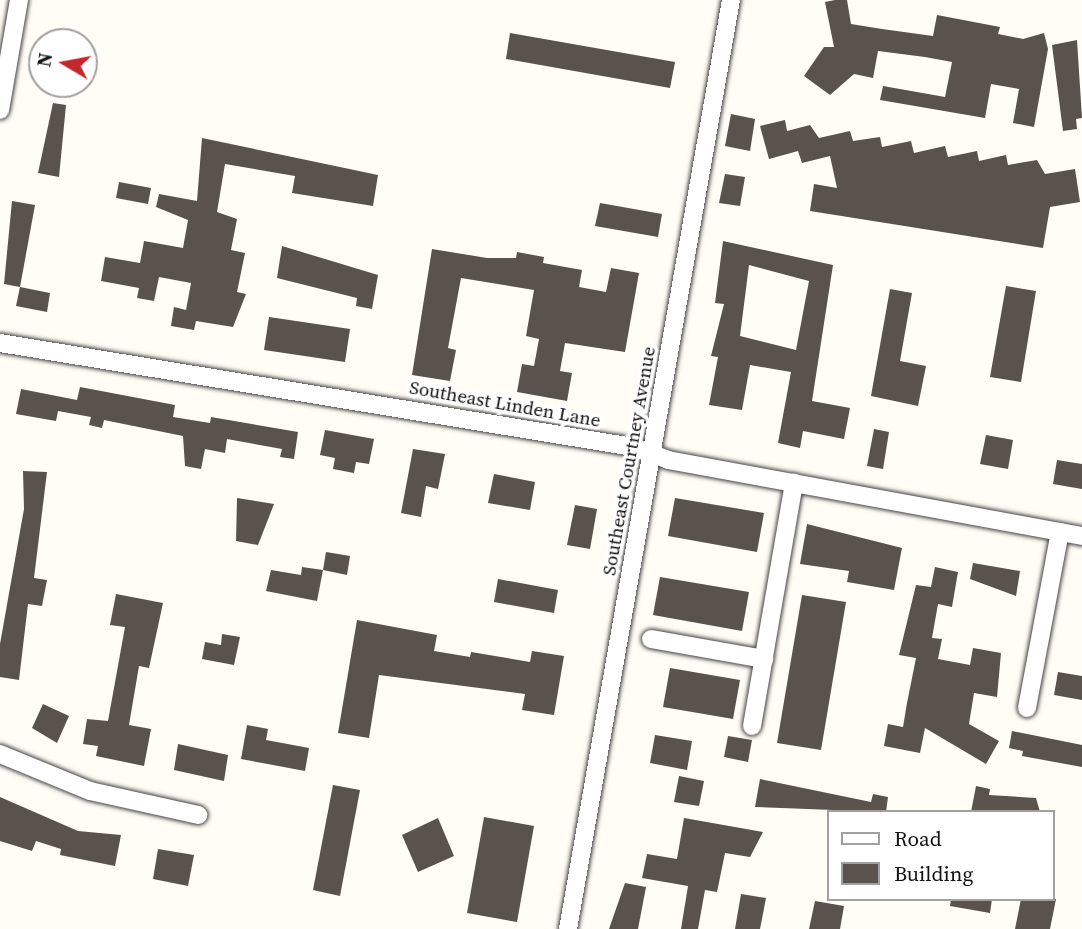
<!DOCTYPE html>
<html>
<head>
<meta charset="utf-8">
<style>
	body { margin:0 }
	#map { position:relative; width:1082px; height:929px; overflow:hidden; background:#fffdf5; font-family:"Source Serif 4",serif }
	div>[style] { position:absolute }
	.building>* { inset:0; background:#5a524d }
	.roads { filter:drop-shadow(0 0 2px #444) drop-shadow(0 0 2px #444) }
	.minor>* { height:18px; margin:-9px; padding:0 9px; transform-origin:9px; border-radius:9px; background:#fff }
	span { translate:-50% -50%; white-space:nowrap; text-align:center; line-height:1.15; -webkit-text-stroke:7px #fff; paint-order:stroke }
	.street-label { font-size:19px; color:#111 }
	.legend { position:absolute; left:827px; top:810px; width:228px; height:91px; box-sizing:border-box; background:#fff; border:2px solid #a0a0a0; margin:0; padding:9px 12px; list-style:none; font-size:21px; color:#111 }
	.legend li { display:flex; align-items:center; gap:14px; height:35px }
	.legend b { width:35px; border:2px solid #a0a0a0 }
	.north { position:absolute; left:28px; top:28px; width:70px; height:70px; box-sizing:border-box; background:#fff; border:2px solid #a0a0a0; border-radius:50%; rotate:280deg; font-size:19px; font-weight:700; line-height:28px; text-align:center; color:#111 }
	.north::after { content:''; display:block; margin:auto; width:24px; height:32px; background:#c4262e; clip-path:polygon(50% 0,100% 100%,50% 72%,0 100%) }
</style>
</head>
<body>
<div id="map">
	<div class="building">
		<i style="clip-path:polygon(835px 0,847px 0,851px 24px,882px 29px,933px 36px,937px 15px,1000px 27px,998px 34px,1023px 39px,1044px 33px,1048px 49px,1034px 127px,1013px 123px,1019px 89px,991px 84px,985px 118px,880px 100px,883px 86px,945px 97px,952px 62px,925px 57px,878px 51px,873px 78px,854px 74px,830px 95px,804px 76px,824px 47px,834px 47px,825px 2px)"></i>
		<i style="clip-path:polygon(510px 33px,675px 62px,670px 88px,506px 59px)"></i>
		<i style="clip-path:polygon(1077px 40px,1082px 118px,1076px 119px,1077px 129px,1063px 131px,1052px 45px)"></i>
		<i style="clip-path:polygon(53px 103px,66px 105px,59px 177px,38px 173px)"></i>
		<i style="clip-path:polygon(731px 114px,755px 119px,750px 151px,725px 146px)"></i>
		<i style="clip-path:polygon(785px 120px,787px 131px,810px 125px,819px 138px,850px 131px,853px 141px,880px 137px,882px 147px,911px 141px,914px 153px,945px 146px,948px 157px,977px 151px,979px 161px,1006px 155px,1008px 165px,1037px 160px,1045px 174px,1075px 169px,1080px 202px,1050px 207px,1043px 248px,810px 211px,814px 184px,837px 188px,830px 156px,802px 163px,798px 151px,769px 159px,760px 126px)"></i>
		<i style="clip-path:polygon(202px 138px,378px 175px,373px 206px,292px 193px,295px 176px,225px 164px,217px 212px,237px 219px,231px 250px,245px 253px,237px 292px,246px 294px,233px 327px,196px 321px,194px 330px,171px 326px,174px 307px,186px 310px,191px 283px,159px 277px,154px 301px,137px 298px,139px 288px,101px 281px,105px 257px,140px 263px,144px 241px,183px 248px,188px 220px,156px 207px,159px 194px,197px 201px)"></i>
		<i style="clip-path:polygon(725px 174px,745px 177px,740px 206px,719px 203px)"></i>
		<i style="clip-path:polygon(119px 182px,151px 188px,148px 204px,116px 198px)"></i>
		<i style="clip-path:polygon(12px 201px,35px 205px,20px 287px,4px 284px)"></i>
		<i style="clip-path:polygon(600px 203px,662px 214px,658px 237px,595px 226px)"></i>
		<i style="clip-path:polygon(evenodd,723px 241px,833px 265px,812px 401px,850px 408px,844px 439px,803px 431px,800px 448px,778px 443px,791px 372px,750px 365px,742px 410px,709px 405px,718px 357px,711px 356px,724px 304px,715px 303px,723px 241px,749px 265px,809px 281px,796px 350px,740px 336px,749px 265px)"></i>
		<i style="clip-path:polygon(282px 246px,378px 275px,372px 309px,356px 306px,357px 298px,277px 278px)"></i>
		<i style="clip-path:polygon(432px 249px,487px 258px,516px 258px,517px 252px,544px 257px,543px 263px,582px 270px,579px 287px,606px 292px,611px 268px,639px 273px,625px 352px,565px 343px,560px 371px,572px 373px,567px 401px,517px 392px,522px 364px,534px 366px,539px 339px,526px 336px,534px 290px,461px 278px,448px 348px,456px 350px,450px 381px,412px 375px)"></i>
		<i style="clip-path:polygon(1006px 286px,1036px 291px,1021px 382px,990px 377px)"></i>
		<i style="clip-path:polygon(20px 287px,50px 293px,47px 312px,16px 306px)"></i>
		<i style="clip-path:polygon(890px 289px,912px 293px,900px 361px,926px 366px,918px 406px,871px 396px)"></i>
		<i style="clip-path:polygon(269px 317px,350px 329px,345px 362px,264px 350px)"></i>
		<i style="clip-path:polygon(80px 387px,175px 405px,173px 417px,210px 423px,211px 417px,298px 432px,294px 459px,280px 457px,282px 449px,227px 439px,225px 453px,205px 449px,201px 469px,185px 466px,183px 436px,104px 420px,102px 428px,89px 425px,91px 417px,58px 411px,56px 421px,16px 414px,21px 389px,77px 400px)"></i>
		<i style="clip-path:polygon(874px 429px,889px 432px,883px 469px,867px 466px)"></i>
		<i style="clip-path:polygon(325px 430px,374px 439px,369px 464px,356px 462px,354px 473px,333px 469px,335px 458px,320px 455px)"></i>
		<i style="clip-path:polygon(986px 435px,1013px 440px,1008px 469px,980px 464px)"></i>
		<i style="clip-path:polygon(413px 449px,445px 454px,438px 489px,426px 486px,421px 517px,401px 513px)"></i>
		<i style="clip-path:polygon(1057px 460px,1082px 464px,1082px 489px,1053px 484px)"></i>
		<i style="clip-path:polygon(23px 471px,47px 472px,34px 578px,47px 580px,42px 606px,28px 604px,19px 680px,0 677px,0 644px,24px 509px)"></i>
		<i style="clip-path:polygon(494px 474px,535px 482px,530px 510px,488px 503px)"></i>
		<i style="clip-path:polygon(237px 498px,274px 504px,258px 545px,236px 541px)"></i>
		<i style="clip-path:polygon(675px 498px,764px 513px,757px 552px,668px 536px)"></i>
		<i style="clip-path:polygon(575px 505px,597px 509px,590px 549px,567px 545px)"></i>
		<i style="clip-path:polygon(807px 524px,902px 548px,894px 590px,847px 582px,849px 571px,800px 564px)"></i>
		<i style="clip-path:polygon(326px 552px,350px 556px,347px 575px,323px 570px)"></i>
		<i style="clip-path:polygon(973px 563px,1020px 571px,1016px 596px,970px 579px)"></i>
		<i style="clip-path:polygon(302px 567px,323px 570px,317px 601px,266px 591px,271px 570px,301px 575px)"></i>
		<i style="clip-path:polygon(935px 567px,958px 572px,952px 607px,938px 604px,932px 638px,942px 639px,938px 659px,970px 665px,973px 648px,1001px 653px,997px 697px,974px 693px,969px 724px,999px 741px,986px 764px,925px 728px,920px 753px,884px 746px,888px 724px,903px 727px,907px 703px,916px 658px,899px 655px,916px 585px,931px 587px)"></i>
		<i style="clip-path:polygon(660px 577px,749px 592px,742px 631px,653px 615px)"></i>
		<i style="clip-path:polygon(498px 579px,558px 590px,554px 613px,494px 602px)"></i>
		<i style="clip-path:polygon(116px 594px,163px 603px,149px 668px,139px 666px,129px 725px,151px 729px,144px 766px,96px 756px,98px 746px,83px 744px,87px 719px,108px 721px,125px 627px,110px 625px)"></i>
		<i style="clip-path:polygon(802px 595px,846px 602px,821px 750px,777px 743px)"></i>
		<i style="clip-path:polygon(357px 620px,437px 635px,434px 651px,470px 657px,471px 652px,530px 662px,532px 651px,564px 656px,554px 715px,522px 710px,525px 694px,379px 675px,369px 738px,338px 733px)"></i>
		<i style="clip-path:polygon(222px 634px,240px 637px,234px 665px,202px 659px,205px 642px,221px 645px)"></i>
		<i style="clip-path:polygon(670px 668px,740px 680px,733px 719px,663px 707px)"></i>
		<i style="clip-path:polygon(1058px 672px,1082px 676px,1082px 700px,1054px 695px)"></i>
		<i style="clip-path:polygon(43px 704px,69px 716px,57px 743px,32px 728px)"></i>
		<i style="clip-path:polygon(247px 725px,268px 729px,266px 740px,309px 748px,305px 771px,241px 759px)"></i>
		<i style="clip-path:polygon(1012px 731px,1082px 745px,1082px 767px,1022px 756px,1023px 751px,1009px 748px)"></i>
		<i style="clip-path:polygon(655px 735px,692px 741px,687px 770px,650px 763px)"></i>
		<i style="clip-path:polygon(728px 736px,752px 740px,748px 762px,724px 757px)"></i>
		<i style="clip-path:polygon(178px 744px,228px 755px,224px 781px,174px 770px)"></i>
		<i style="clip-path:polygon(679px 776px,704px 781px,699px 806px,674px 802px)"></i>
		<i style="clip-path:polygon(760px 779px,871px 802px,873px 794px,888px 797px,886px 812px,755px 807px)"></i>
		<i style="clip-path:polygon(333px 785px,360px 790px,340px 896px,313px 890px)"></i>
		<i style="clip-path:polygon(976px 786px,990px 789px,989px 795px,1036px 798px,1040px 812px,971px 812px)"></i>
		<i style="clip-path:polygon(0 797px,78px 831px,121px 835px,115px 866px,60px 855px,61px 849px,36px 841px,32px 851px,0 841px)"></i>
		<i style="clip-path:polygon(484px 817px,534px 826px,517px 922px,467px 913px)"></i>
		<i style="clip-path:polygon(438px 818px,454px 856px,418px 872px,402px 835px)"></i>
		<i style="clip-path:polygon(684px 818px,763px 832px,750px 857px,725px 853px,717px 892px,705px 890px,698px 929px,681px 929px,688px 886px,642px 878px,647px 854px,677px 859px)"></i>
		<i style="clip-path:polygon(158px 849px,194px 855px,188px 886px,153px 879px)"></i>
		<i style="clip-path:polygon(625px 883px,646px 887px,638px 929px,609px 929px)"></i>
		<i style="clip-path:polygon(741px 894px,766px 898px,760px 929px,735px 929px)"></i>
		<i style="clip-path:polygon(951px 899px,992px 899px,990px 913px,950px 906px)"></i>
		<i style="clip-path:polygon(1021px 899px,1056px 899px,1050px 929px,1015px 929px)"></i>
		<i style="clip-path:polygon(815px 901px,844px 906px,840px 929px,809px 929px)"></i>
	</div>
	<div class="roads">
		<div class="minor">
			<i style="left:0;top:110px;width:112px;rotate:-80.2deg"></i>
			<i style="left:0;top:343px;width:641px;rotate:9.33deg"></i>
			<i style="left:633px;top:447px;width:37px;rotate:20deg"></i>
			<i style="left:668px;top:460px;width:421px;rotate:10.4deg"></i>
			<i style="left:651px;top:639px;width:115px;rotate:10deg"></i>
			<i style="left:1027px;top:708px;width:179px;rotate:-79.4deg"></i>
			<i style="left:752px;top:726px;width:247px;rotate:-80.2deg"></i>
			<i style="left:0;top:754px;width:97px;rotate:22.3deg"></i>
			<i style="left:90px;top:791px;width:111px;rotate:12.5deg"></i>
			<i style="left:568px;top:929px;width:943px;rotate:-80.05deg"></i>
		</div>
	</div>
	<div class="street-label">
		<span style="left:505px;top:404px;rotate:10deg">Southeast Linden Lane</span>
		<span style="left:629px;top:461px;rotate:-80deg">Southeast Courtney Avenue</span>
	</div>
	<ul class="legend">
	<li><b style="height:9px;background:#fff"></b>Road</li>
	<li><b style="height:19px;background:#5a524d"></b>Building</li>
	</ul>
	<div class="north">N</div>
</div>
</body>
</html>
